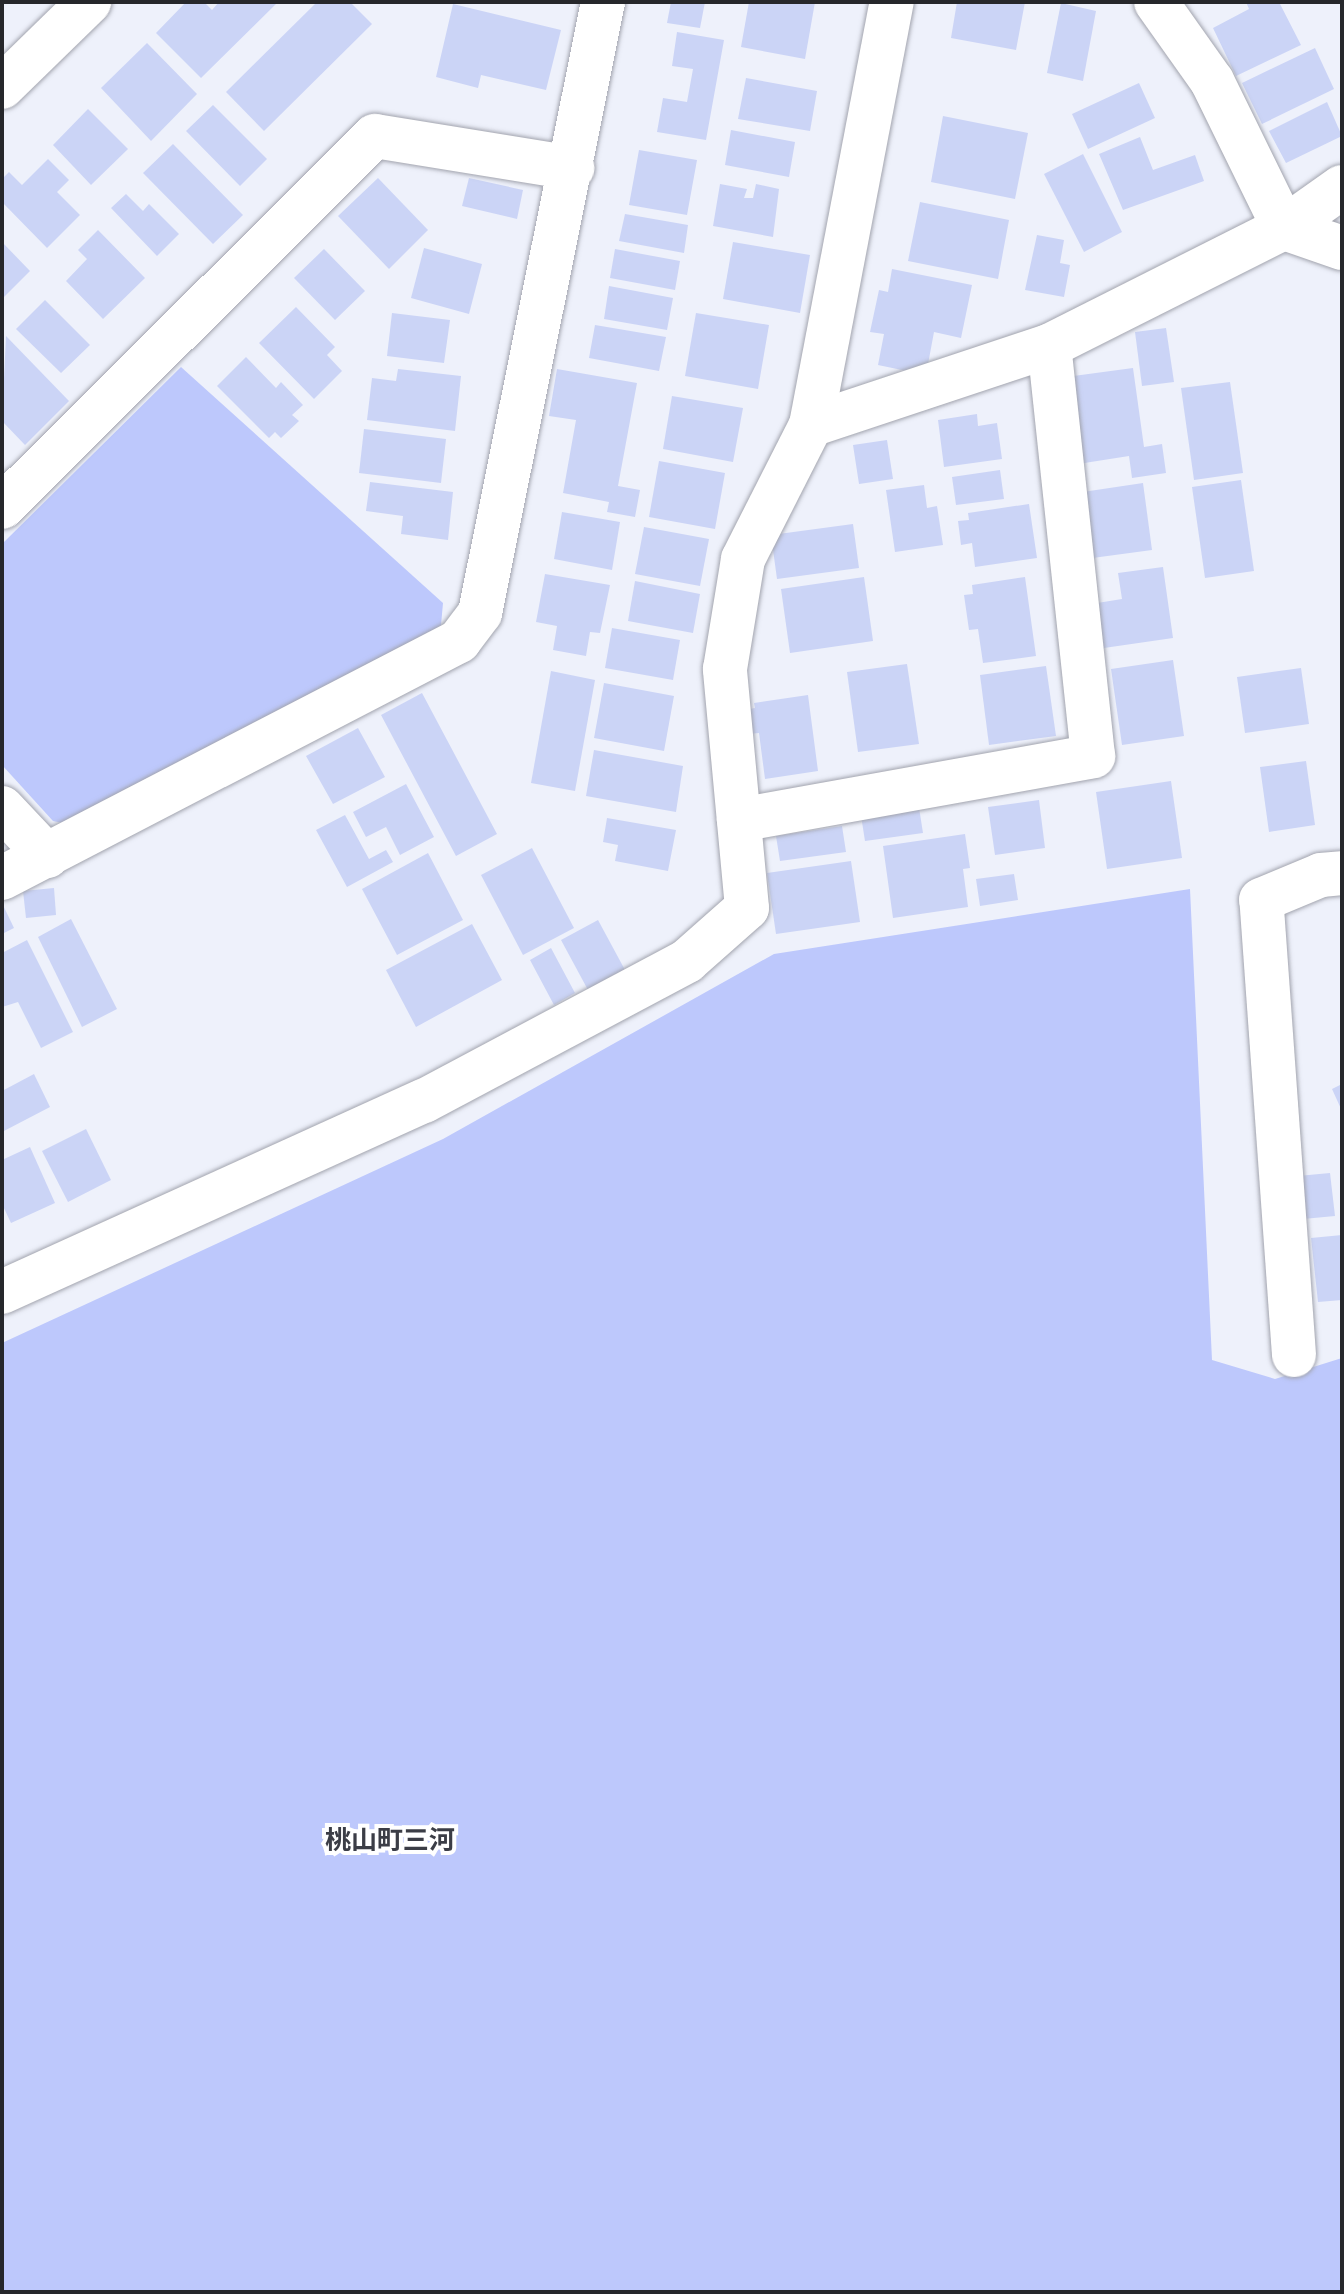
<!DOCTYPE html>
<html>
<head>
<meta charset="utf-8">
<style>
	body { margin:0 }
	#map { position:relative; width:1344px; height:2294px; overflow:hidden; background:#eef1fb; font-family:"Archivo Narrow","Noto Sans JP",sans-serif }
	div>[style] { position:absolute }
	.green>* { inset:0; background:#bdc8fc }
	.building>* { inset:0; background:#cbd4f6 }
	.roads { filter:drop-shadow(0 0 2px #a2a4ae) drop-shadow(0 0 2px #a2a4ae) }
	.minor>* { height:44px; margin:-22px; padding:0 22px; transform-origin:22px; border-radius:22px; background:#fff }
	span { translate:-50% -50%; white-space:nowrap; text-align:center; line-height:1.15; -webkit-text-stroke:8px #fff; paint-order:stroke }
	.neighbourhood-label { font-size:26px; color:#3b3d46; font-weight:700 }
	.frame { position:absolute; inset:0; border:4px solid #26272b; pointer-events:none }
</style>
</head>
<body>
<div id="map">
	<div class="green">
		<i style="clip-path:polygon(181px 367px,443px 603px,440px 636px,72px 825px,53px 821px,2px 765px,2px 544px)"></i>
		<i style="clip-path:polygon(1190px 889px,1212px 1360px,1275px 1379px,1342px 1358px,1342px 2292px,2px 2292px,2px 1343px,443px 1139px,774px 954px)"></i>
	</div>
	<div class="building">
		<i style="clip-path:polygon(186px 2px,204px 2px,212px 10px,219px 2px,278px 2px,201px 78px,156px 33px)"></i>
		<i style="clip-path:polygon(317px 2px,350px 2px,372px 24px,264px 131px,226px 92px)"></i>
		<i style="clip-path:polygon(671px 2px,705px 2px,700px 28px,667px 23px)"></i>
		<i style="clip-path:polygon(749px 2px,815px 2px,805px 59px,741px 47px)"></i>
		<i style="clip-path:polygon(957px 2px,1025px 2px,1016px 50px,951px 38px)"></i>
		<i style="clip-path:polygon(1246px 2px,1279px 2px,1301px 45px,1236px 76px,1213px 28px,1249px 9px)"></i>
		<i style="clip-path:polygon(1061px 3px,1096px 11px,1083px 81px,1047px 73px)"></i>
		<i style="clip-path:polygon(453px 4px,561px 30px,546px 90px,481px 75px,478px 88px,436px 77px)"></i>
		<i style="clip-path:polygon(677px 32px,724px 40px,706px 140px,657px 132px,663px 98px,687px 102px,693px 69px,672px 66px)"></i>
		<i style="clip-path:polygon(147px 43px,197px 94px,151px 141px,101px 88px)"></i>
		<i style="clip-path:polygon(1315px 48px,1334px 89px,1262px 124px,1242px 83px)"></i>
		<i style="clip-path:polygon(746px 78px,817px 91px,810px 131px,738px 119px)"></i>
		<i style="clip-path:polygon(1139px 83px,1155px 118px,1088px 149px,1072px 114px)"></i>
		<i style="clip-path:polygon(1327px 102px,1342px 136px,1286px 163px,1269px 131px)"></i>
		<i style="clip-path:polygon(213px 105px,267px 159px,240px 186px,186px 131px)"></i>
		<i style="clip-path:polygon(88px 109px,128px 149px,91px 185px,53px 145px)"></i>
		<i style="clip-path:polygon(943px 116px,1028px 133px,1015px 199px,931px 182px)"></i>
		<i style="clip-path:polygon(731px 130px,795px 142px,789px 177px,725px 165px)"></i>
		<i style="clip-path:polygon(1140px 137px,1153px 170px,1195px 155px,1204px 181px,1123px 210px,1099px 154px)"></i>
		<i style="clip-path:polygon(173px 144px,243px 215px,213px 244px,143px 173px)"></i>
		<i style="clip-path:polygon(639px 150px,697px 160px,687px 215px,629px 205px)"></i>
		<i style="clip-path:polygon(1083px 154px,1122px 232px,1084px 252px,1044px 174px)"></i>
		<i style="clip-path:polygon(48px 159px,69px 180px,57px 192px,80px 215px,47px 248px,2px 202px,2px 179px,9px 172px,22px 185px)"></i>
		<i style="clip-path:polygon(378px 178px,428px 230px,389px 269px,338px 216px)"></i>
		<i style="clip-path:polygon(469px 178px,523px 190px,517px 219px,462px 206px)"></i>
		<i style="clip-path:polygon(720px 184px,747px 189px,744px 198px,753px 198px,756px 184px,779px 189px,773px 237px,713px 226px)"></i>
		<i style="clip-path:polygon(126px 194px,143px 211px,149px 204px,179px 234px,157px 256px,111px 208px)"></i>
		<i style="clip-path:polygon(920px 202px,1009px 220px,998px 279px,908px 261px)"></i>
		<i style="clip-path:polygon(625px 214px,688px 225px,684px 253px,619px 241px)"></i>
		<i style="clip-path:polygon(98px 230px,145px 278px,103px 319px,66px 281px,87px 259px,78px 250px)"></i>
		<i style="clip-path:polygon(1037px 235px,1064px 240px,1060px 263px,1070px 265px,1064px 297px,1025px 290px)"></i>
		<i style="clip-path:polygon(2px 242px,30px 271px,2px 299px)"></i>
		<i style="clip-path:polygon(733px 242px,810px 255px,800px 313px,723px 299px)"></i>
		<i style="clip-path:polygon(424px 248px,482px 264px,469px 314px,411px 298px)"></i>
		<i style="clip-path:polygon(324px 249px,365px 291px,335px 320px,294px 278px)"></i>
		<i style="clip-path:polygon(615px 249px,680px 261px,675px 290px,610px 278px)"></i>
		<i style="clip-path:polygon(892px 269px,972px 285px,961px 338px,934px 332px,926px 375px,878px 365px,884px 334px,870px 332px,879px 290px,888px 292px)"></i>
		<i style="clip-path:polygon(609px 286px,673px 298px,667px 330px,604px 319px)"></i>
		<i style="clip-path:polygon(45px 300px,90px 345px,61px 373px,16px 329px)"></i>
		<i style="clip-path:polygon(296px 307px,335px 347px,327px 355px,342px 371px,314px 399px,259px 343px)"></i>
		<i style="clip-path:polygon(392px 313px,450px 320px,444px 363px,387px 356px)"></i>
		<i style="clip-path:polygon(696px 313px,769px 325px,758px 389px,685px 376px)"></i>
		<i style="clip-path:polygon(595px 325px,666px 337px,659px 371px,589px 358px)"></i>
		<i style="clip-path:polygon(1166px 328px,1174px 382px,1142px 386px,1135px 332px)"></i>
		<i style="clip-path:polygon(6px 336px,69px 401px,25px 445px,2px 421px)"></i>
		<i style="clip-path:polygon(246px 357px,276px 388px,281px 382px,303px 405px,292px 415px,299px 421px,281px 438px,275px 432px,269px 438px,217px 386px)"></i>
		<i style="clip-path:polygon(1133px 368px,1144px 447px,1162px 444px,1166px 473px,1132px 478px,1129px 456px,1078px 464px,1066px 377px)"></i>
		<i style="clip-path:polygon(398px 369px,461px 376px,455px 431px,367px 420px,372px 378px,396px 381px)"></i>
		<i style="clip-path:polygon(557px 369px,637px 383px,618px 486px,640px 490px,635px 517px,607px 512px,609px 502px,563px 493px,576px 420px,549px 416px)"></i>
		<i style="clip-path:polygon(1230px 382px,1243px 473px,1194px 480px,1181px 388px)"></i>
		<i style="clip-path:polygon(672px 396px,743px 408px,733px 462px,663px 449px)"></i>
		<i style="clip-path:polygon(977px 414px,978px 426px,997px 423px,1002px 459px,944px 467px,938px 420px)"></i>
		<i style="clip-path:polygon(364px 429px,446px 439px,441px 483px,359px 473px)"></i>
		<i style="clip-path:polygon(887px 440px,893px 479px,859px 484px,853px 445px)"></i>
		<i style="clip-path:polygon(659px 461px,725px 473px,715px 529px,649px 517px)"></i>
		<i style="clip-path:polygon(1000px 470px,1004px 499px,956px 505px,952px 477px)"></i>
		<i style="clip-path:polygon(1241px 480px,1254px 571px,1205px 578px,1192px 487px)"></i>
		<i style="clip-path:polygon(370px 482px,453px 492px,448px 540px,401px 534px,403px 516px,366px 511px)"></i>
		<i style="clip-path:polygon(1143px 483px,1152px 550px,1085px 559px,1076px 493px)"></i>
		<i style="clip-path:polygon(924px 485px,927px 508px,937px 506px,943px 545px,895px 552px,886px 490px)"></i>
		<i style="clip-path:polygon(1029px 504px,1037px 558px,975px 567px,972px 543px,961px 545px,958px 521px,969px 520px,968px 513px)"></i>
		<i style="clip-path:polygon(562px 512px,620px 522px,612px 570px,554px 559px)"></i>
		<i style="clip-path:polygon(853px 524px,859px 568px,777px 579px,771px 535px)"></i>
		<i style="clip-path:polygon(644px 527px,709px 539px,700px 586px,635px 574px)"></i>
		<i style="clip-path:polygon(1163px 567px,1173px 638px,1097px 649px,1091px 604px,1122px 599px,1118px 573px)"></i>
		<i style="clip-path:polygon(545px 574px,610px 585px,600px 633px,590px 632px,586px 656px,553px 650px,557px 626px,536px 622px)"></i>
		<i style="clip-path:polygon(864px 577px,873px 641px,790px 653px,781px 589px)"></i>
		<i style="clip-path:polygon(1025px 577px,1036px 656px,983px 663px,978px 629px,969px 630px,964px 595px,973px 594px,972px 585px)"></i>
		<i style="clip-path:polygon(635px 581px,700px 594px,693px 633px,628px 621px)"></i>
		<i style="clip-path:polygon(612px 628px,680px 640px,673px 680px,605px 668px)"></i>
		<i style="clip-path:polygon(1173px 660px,1184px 736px,1122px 745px,1111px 669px)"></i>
		<i style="clip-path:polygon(907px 664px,919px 744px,858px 752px,847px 672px)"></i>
		<i style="clip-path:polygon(1046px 666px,1056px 736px,989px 745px,980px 675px)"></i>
		<i style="clip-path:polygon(1301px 668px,1309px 724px,1245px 733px,1237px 677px)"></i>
		<i style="clip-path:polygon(551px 671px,595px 680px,575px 791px,531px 783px)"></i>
		<i style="clip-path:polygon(604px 683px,674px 696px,664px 751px,594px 738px)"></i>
		<i style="clip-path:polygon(422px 693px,497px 834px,456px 856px,381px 715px)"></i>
		<i style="clip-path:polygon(808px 695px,818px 771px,765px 779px,759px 733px,748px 734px,744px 710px,755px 708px,754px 703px)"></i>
		<i style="clip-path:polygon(358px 728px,385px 777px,333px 804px,306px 756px)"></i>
		<i style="clip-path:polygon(594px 750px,683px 766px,676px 812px,586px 796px)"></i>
		<i style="clip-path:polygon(1306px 761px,1315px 825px,1269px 832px,1260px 767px)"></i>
		<i style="clip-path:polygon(1171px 781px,1182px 858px,1107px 869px,1096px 792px)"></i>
		<i style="clip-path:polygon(406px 784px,434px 837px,400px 855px,386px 827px,366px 837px,353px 812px)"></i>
		<i style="clip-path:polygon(917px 795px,923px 833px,865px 841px,859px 803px)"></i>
		<i style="clip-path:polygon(1039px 800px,1045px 848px,995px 855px,988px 807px)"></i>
		<i style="clip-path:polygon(345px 815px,369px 859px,386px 850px,393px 862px,347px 887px,316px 830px)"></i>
		<i style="clip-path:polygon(607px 818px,676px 830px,668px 871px,615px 861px,618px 845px,603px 842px)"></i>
		<i style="clip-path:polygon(842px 826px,846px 852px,780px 861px,776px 836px)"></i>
		<i style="clip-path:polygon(965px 834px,970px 868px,963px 869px,968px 907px,893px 918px,883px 846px)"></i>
		<i style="clip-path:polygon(532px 848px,574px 928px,523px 955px,481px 875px)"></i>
		<i style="clip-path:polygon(428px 853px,463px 920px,397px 955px,362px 889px)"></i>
		<i style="clip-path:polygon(851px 861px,860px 922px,776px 934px,767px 873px)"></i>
		<i style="clip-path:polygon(1014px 874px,1018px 900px,980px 906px,976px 879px)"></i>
		<i style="clip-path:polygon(54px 888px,56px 915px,26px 918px,23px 891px)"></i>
		<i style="clip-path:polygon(2px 903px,14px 928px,2px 934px)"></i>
		<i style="clip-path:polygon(71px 919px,117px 1009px,82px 1027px,38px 937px)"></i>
		<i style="clip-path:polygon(598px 920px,625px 970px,588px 990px,561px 940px)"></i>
		<i style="clip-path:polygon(472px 924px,502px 980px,416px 1027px,386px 970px)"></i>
		<i style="clip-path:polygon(27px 940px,73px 1032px,41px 1048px,18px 1002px,2px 1007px,2px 953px)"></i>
		<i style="clip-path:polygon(551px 948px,575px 993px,554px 1005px,530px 960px)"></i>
		<i style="clip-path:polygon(34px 1074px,50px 1107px,2px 1132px,2px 1091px)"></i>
		<i style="clip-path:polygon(1342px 1084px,1342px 1111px,1332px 1089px)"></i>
		<i style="clip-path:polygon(86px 1129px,111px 1180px,68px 1202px,42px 1151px)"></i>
		<i style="clip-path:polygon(30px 1147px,55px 1203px,11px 1223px,2px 1204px,2px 1160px)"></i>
		<i style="clip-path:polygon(1330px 1173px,1335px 1216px,1303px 1219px,1298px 1176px)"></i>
		<i style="clip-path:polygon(1342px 1235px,1342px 1300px,1318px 1302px,1311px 1238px)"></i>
	</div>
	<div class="roads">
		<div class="minor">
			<i style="left:1156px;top:2px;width:97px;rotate:54.7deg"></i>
			<i style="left:1212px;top:81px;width:164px;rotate:63.9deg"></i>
			<i style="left:1284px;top:228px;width:61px;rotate:19deg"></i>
			<i style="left:2px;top:87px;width:122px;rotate:-44.3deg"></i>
			<i style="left:811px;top:425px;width:251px;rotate:-18.4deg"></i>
			<i style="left:1049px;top:346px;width:263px;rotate:-26.7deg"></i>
			<i style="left:1284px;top:228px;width:71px;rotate:-35.3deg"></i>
			<i style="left:2px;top:507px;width:526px;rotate:-44.85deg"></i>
			<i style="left:375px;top:136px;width:200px;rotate:9.2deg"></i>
			<i style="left:2px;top:808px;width:66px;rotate:46.8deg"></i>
			<i style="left:739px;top:820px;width:360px;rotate:-10.2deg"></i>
			<i style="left:1093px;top:756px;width:412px;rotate:-96.1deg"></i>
			<i style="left:2px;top:878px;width:515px;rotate:-27.41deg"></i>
			<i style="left:459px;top:641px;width:35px;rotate:-53deg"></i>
			<i style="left:480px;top:613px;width:623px;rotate:-78.62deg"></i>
			<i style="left:2px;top:1292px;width:463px;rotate:-24.4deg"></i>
			<i style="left:424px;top:1101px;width:298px;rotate:-28deg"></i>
			<i style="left:687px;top:961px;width:80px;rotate:-41.5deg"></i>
			<i style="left:747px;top:908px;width:240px;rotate:-95.3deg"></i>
			<i style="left:725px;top:669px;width:111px;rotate:-80.7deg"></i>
			<i style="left:743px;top:559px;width:150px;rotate:-63.1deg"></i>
			<i style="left:811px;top:425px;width:431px;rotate:-79.2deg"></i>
			<i style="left:1294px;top:1355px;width:456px;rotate:-94.1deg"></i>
			<i style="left:1261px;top:900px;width:65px;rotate:-22.6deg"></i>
			<i style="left:1321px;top:875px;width:21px;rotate:-5deg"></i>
		</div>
	</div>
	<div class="neighbourhood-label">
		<span style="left:390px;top:1840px">桃山町三河</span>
	</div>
	<div class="frame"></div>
</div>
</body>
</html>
